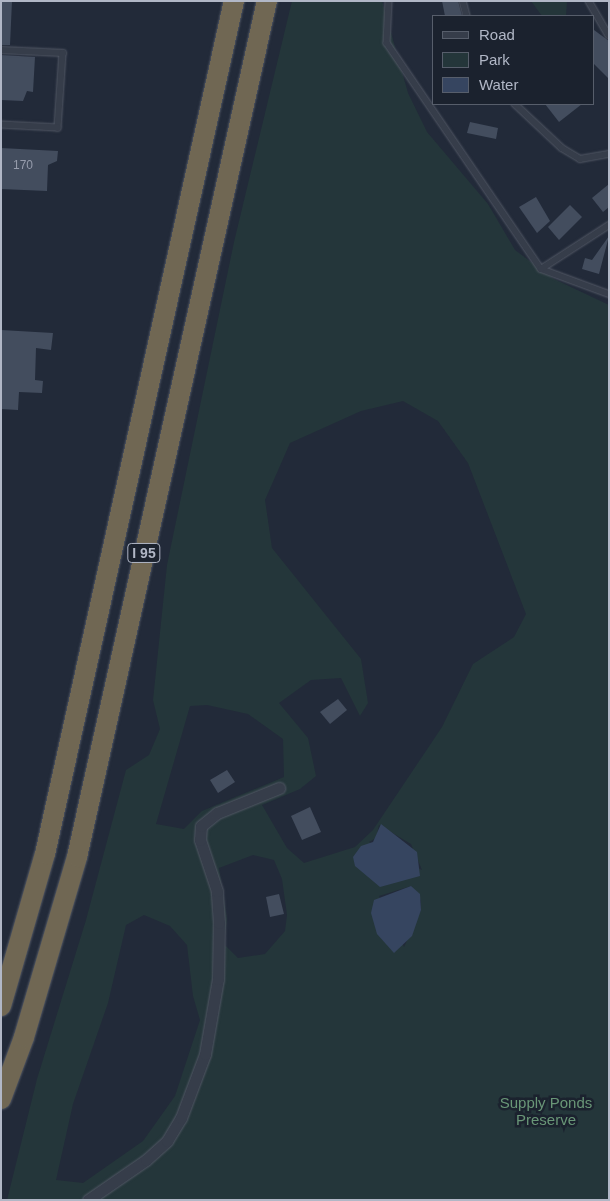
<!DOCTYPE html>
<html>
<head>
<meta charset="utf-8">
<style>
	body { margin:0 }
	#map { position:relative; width:610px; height:1201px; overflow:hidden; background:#222a39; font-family:Helvetica,sans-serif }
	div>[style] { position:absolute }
	.green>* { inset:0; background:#24363a }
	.water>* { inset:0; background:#364560 }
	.building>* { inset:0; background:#434d5e }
	.roads { filter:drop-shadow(0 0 1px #515764) drop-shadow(0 0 1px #515764) }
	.service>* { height:5.5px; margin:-2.75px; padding:0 2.75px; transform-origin:2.75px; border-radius:2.75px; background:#363d4a }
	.minor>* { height:11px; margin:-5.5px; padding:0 5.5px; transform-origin:5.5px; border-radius:5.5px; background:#363d4a }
	.motorway>* { height:20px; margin:-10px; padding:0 10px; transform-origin:10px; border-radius:10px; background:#706753 }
	span { translate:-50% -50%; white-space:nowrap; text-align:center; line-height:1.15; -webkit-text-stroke:5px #1b222e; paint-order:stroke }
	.number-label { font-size:12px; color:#969cac }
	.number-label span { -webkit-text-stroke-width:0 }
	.shield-label span { padding:1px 4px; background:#1b222e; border:1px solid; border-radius:4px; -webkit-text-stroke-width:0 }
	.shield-label { font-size:14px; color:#b1b7c6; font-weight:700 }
	.park-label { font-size:15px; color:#699677 }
	.frame { position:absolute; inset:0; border:2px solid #b1b7c6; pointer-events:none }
	.legend { position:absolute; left:432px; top:15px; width:162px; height:90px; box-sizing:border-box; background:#1b222e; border:1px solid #575e6b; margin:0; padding:6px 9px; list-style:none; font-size:15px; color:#b1b7c6 }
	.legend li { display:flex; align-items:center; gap:10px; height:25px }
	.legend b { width:25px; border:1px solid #575e6b }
</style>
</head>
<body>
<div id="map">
	<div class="green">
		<i style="clip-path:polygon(evenodd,292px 1px,382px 1px,408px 93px,427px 132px,488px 204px,515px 250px,554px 279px,609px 305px,609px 1200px,7px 1200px,37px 1079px,86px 920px,126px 770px,149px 755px,160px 729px,153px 700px,167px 565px,234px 242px,292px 1px,403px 401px,438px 421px,468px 463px,526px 614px,514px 637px,473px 664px,442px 727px,373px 830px,355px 847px,304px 863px,287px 848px,262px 805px,300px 789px,316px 776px,308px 738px,279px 703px,311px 680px,341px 678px,360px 716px,368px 703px,361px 659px,272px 548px,265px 500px,290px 443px,361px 411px,403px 401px,292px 1px,207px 705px,248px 714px,283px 739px,284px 777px,202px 811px,184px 829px,156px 824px,190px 706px,207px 705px,292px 1px,379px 825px,411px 844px,422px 870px,369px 842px,376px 838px,379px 825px,292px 1px,253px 855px,274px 860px,282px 879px,287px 915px,285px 931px,265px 954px,238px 958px,224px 944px,227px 919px,219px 868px,253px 855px,292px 1px,411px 886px,421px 901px,421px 910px,404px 947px,379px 896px,411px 886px,292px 1px,144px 915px,170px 926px,187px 945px,193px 996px,200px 1020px,175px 1096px,143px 1141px,83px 1183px,56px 1180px,73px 1104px,108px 1003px,126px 925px,144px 915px)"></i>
		<i style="clip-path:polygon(531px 1px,567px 1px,566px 16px,542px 16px)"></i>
	</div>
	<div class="water">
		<i style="clip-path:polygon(381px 824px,417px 852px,420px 876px,380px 887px,355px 866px,353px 857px,361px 846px,373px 842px)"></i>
		<i style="clip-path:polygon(411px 886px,420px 894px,421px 910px,412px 936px,394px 953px,377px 934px,371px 913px,374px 900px)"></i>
	</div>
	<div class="building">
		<i style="clip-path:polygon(1px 1px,12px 1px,10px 45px,1px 45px)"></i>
		<i style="clip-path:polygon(442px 1px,458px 1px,462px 16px,445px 16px)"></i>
		<i style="clip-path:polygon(594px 30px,609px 41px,609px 79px,594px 64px)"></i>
		<i style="clip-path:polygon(1px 55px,35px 57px,33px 92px,27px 91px,23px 101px,1px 100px)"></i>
		<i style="clip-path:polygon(545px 104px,582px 104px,559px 122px)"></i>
		<i style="clip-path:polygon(470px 122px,498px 128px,496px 139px,467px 133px)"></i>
		<i style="clip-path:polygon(1px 148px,58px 151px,57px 161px,48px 165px,47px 191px,1px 189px)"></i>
		<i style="clip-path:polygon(609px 184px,609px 207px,603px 212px,592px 198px)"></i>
		<i style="clip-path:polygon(536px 197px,550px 221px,537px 233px,519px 207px)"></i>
		<i style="clip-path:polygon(570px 205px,582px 217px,559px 240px,548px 227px)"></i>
		<i style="clip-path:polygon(609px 236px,599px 274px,582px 269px,585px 258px,592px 260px)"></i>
		<i style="clip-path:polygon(1px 330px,53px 333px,51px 350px,36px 348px,35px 380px,43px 381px,42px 393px,19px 392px,18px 410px,1px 409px)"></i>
		<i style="clip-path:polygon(338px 699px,347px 710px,330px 724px,320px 712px)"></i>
		<i style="clip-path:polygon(227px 770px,235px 782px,218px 793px,210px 780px)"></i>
		<i style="clip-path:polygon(310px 807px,321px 832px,302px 840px,291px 816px)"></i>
		<i style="clip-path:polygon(279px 894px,284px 914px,270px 917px,266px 897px)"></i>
	</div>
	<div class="roads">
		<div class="service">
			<i style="left:389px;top:1px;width:42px;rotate:92.7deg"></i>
			<i style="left:387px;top:43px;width:273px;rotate:55.7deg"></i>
			<i style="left:541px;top:269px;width:72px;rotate:20.2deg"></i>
			<i style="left:463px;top:1px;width:16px;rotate:75deg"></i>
			<i style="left:589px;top:1px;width:39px;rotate:60deg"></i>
			<i style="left:1px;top:50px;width:62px;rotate:2.8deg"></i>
			<i style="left:63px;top:53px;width:75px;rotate:93.8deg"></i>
			<i style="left:58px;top:128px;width:57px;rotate:-177deg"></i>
			<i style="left:515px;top:104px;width:64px;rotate:43.1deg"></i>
			<i style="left:562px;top:148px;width:21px;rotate:31deg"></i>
			<i style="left:580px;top:159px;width:29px;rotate:-10deg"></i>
			<i style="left:541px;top:269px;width:81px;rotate:-32.9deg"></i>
		</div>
		<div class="minor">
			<i style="left:88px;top:1200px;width:70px;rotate:-34.6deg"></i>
			<i style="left:146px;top:1160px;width:28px;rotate:-42deg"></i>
			<i style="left:167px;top:1141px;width:27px;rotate:-59deg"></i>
			<i style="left:181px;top:1118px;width:68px;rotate:-69.4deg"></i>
			<i style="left:205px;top:1054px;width:76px;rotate:-80.2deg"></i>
			<i style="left:218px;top:979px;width:56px;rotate:-89deg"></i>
			<i style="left:219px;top:923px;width:32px;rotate:-94deg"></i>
			<i style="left:217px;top:891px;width:54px;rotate:-108.4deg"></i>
			<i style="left:200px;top:840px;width:14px;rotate:-86deg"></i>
			<i style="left:201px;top:826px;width:21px;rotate:-39deg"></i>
			<i style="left:217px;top:813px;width:67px;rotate:-22deg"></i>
		</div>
		<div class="motorway">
			<i style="left:1px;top:1006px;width:158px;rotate:-73.9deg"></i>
			<i style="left:45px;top:854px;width:874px;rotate:-77.51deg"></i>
			<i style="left:1px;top:1099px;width:66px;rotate:-69.6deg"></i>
			<i style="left:24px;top:1037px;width:188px;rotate:-73.6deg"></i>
			<i style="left:77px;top:857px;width:877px;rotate:-77.49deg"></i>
		</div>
	</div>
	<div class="number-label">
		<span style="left:23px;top:166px">170</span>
	</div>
	<div class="shield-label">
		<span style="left:144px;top:553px">I 95</span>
	</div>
	<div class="park-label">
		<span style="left:546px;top:1111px">Supply Ponds<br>Preserve</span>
	</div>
	<div class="frame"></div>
	<ul class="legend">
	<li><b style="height:6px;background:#363d4a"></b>Road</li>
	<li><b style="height:14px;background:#24363a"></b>Park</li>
	<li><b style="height:14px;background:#364560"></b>Water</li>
	</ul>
</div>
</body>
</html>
